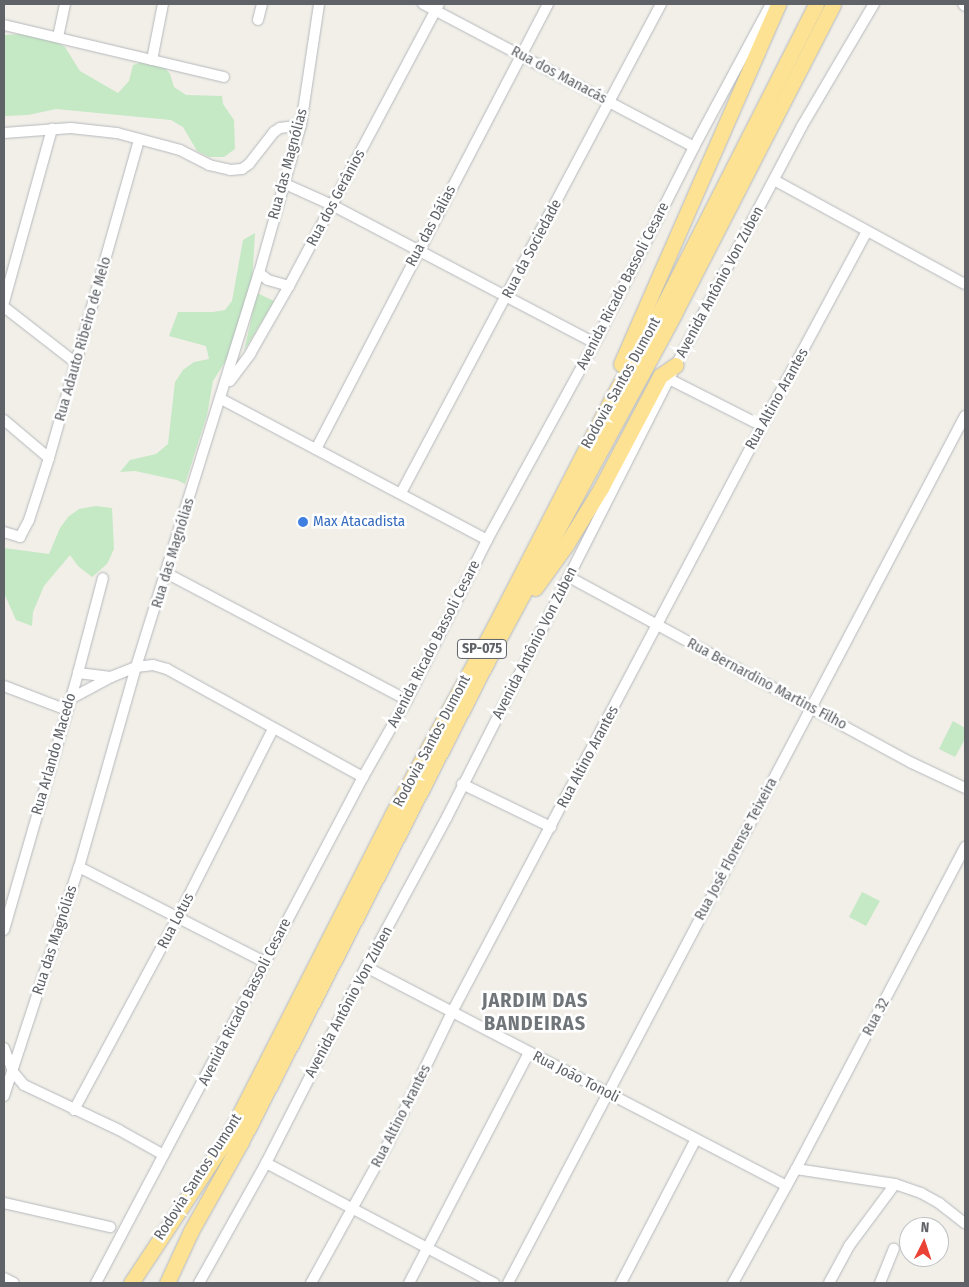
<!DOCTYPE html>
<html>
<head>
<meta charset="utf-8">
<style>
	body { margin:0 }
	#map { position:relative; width:969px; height:1287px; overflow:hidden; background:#f1efe8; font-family:"Fira Sans Condensed",sans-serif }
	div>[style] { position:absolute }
	.green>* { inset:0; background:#c5e8c5 }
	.roads { filter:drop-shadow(0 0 1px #b5b8bc) drop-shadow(0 0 1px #b5b8bc) }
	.minor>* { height:10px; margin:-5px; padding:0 5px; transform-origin:5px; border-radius:5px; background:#fff }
	.highway>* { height:15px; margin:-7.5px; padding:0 7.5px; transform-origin:7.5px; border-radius:7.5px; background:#fde293 }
	.dots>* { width:14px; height:14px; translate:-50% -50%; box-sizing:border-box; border:2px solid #fff; border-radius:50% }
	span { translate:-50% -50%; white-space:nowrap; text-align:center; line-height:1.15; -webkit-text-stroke:5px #fff; paint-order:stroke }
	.shield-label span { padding:1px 4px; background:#fff; border:1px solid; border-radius:4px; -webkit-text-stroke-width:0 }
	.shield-label { font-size:14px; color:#5f6368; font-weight:700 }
	.street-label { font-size:15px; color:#5f6368 }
	.shop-label { font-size:15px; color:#366cbe }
	.left { translate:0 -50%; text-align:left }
	.district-label { font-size:20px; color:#70757a; font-weight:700; letter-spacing:1px }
	.frame { position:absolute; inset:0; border:5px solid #5f6368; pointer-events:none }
	.north { position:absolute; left:899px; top:1217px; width:50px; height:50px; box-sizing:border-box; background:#fff; border:1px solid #bfc1c3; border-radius:50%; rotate:4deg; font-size:14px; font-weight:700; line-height:20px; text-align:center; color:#5f6368 }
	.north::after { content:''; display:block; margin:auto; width:18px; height:22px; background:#ea4335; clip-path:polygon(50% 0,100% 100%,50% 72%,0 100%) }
</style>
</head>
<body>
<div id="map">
	<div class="green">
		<i style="clip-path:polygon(24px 34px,52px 40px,65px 47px,80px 71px,118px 93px,129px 81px,133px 65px,146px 61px,160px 62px,170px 74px,174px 87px,186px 95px,222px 96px,223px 104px,234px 120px,235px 149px,224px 157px,209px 157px,197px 151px,183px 127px,171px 120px,56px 109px,28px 115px,4px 116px,4px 35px)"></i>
		<i style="clip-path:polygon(255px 233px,252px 281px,228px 357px,213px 381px,207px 415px,185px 484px,177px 480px,135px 471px,120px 472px,130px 460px,156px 454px,168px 444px,175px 382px,183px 370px,194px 362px,209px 359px,206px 346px,169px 336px,178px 312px,213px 312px,225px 310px,232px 301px,243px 240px)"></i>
		<i style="clip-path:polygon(257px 293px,274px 301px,244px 351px)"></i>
		<i style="clip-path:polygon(96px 506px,112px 508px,114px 549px,107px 564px,92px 577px,78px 566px,70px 555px,44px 586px,33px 612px,32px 626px,16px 620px,4px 593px,4px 548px,49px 554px,60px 528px,68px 517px,79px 509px)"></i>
		<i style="clip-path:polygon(953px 721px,965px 728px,965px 739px,955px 757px,939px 749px)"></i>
		<i style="clip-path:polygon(862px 892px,880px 901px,866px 926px,849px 917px)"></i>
	</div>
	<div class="roads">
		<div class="minor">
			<i style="left:423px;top:4px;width:306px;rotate:27.8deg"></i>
			<i style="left:963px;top:4px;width:3px;rotate:45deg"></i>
			<i style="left:258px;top:20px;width:16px;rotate:-76deg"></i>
			<i style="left:4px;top:25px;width:226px;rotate:13.3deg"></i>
			<i style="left:58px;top:37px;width:34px;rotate:-78deg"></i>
			<i style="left:152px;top:60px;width:57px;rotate:-78.9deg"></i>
			<i style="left:4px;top:133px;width:67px;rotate:-4.3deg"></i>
			<i style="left:71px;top:128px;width:46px;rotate:6.2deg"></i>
			<i style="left:117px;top:133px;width:65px;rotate:15.1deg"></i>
			<i style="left:180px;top:150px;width:33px;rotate:27deg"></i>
			<i style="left:209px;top:165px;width:22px;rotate:13deg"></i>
			<i style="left:230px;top:170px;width:12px;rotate:-5deg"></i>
			<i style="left:242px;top:169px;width:9px;rotate:-36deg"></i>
			<i style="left:249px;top:164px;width:41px;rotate:-52deg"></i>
			<i style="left:274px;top:132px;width:7px;rotate:-34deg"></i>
			<i style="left:280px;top:128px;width:21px;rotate:-8deg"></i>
			<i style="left:774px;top:180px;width:217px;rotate:28.6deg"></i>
			<i style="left:283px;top:183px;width:54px;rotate:24.2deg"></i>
			<i style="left:332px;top:205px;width:297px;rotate:27.7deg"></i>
			<i style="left:259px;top:273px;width:11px;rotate:38deg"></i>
			<i style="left:268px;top:280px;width:22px;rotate:16deg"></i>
			<i style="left:4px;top:302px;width:180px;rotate:-74.5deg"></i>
			<i style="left:4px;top:307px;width:91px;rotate:37.9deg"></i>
			<i style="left:669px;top:379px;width:104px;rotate:26.8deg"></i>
			<i style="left:230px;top:381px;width:34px;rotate:-53deg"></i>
			<i style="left:250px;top:354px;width:78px;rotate:-60.2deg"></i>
			<i style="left:289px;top:286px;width:319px;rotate:-62deg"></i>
			<i style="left:221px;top:399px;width:301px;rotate:27.9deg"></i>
			<i style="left:4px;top:420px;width:59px;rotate:40.2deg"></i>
			<i style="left:316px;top:449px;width:502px;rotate:-62.46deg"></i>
			<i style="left:401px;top:493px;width:554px;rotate:-62deg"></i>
			<i style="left:4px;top:532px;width:17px;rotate:17deg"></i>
			<i style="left:20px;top:537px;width:19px;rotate:-62deg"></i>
			<i style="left:29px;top:520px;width:65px;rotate:-72.1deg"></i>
			<i style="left:49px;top:458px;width:331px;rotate:-74.2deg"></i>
			<i style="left:166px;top:573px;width:272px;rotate:27.8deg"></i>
			<i style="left:569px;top:577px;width:390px;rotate:28.5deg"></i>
			<i style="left:912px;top:763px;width:59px;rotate:25.3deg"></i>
			<i style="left:78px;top:673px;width:33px;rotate:7deg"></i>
			<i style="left:4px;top:686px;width:67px;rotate:20.9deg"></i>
			<i style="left:70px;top:699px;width:47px;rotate:-28.2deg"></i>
			<i style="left:111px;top:677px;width:27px;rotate:-22deg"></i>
			<i style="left:136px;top:667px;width:17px;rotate:-7deg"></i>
			<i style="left:153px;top:665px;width:15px;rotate:16deg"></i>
			<i style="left:167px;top:669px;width:224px;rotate:28.9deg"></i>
			<i style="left:462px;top:784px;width:99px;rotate:25.8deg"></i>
			<i style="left:79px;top:867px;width:209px;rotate:27.1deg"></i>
			<i style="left:4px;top:930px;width:267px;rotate:-73.9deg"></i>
			<i style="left:78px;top:673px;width:98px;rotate:-75.3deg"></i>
			<i style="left:366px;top:967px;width:474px;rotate:27.5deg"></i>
			<i style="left:4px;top:1048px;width:26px;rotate:69deg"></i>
			<i style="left:13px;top:1072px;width:17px;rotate:50deg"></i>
			<i style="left:24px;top:1085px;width:105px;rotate:25.3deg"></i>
			<i style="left:119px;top:1130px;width:51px;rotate:29.1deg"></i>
			<i style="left:4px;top:1096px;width:241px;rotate:-71.9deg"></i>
			<i style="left:79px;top:867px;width:208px;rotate:-74.1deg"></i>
			<i style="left:136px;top:667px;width:413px;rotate:-72.7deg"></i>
			<i style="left:259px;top:273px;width:154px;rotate:-74.2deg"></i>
			<i style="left:301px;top:125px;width:122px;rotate:-81.5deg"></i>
			<i style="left:74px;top:1110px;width:219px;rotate:-61.7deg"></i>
			<i style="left:178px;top:917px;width:211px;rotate:-63.2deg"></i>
			<i style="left:266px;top:1163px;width:258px;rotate:27.8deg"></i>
			<i style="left:796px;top:1169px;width:100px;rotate:8.6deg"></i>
			<i style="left:895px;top:1184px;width:28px;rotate:19deg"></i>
			<i style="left:921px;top:1193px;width:21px;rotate:29deg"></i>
			<i style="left:939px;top:1203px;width:33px;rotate:38deg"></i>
			<i style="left:4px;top:1203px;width:109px;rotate:12.8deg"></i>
			<i style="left:4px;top:1278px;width:11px;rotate:27deg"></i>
			<i style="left:96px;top:1283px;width:572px;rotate:-62.18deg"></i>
			<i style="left:363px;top:777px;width:89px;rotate:-60.3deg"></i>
			<i style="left:407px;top:700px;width:179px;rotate:-63.4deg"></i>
			<i style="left:487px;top:540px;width:225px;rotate:-61.3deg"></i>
			<i style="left:595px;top:343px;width:220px;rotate:-63.2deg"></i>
			<i style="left:694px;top:147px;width:162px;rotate:-61.7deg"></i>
			<i style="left:199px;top:1283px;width:137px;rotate:-60.8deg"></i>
			<i style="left:266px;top:1163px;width:220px;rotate:-63deg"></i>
			<i style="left:366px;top:967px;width:170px;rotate:-61.6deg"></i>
			<i style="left:447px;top:817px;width:507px;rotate:-63.13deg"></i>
			<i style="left:676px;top:365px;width:270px;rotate:-62.2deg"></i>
			<i style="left:802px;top:126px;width:142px;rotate:-59.5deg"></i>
			<i style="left:311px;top:1283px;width:159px;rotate:-61deg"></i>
			<i style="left:388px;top:1144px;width:147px;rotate:-64.1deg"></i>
			<i style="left:452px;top:1012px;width:663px;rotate:-62.12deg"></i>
			<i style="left:762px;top:426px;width:221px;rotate:-61.7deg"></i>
			<i style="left:409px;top:1283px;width:260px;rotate:-62.5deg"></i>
			<i style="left:508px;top:1283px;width:980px;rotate:-62.21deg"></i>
			<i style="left:621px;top:1283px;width:162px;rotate:-62.5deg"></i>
			<i style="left:733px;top:1283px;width:130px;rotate:-61.1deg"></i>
			<i style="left:796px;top:1169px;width:364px;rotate:-62.3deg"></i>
			<i style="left:829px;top:1283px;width:42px;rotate:-61.6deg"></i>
			<i style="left:849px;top:1246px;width:77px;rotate:-53.4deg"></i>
			<i style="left:880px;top:1283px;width:37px;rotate:-68deg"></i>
		</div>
		<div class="highway">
			<i style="left:621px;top:364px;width:393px;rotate:-66.4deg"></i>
			<i style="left:535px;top:588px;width:53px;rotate:-54.2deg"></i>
			<i style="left:566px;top:545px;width:67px;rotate:-58.4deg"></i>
			<i style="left:601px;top:488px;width:127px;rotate:-62.2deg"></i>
			<i style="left:660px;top:376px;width:19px;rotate:-35deg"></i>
			<i style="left:131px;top:1283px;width:178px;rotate:-56.5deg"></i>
			<i style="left:229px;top:1135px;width:359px;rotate:-63deg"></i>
			<i style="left:392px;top:815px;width:214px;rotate:-61.5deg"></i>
			<i style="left:494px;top:627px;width:255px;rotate:-62.7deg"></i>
			<i style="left:611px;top:400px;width:101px;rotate:-60.9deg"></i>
			<i style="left:660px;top:312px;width:345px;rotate:-63.1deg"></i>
			<i style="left:167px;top:1283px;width:57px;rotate:-65.2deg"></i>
			<i style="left:191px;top:1231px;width:102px;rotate:-60.7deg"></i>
			<i style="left:241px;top:1142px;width:566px;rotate:-62.89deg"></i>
			<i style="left:499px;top:638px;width:368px;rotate:-61.6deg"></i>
			<i style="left:674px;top:314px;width:348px;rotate:-62.8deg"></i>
		</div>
	</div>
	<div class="dots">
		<i style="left:303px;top:522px;background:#3f7fe0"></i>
	</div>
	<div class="shield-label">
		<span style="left:482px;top:649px">SP-075</span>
	</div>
	<div class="street-label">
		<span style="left:559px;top:75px;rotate:28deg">Rua dos Manacás</span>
		<span style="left:288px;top:164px;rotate:-75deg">Rua das Magnólias</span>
		<span style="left:336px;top:198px;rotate:-62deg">Rua dos Gerânios</span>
		<span style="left:431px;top:226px;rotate:-62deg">Rua das Dálias</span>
		<span style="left:532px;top:249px;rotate:-62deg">Rua da Sociedade</span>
		<span style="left:720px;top:282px;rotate:-62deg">Avenida Antônio Von Zuben</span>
		<span style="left:623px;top:286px;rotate:-63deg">Avenida Ricado Bassoli Cesare</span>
		<span style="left:83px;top:339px;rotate:-74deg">Rua Adauto Ribeiro de Melo</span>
		<span style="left:621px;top:383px;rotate:-61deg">Rodovia Santos Dumont</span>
		<span style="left:777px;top:399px;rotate:-61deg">Rua Altino Arantes</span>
		<span style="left:173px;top:553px;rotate:-73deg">Rua das Magnólias</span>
		<span style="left:535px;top:643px;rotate:-63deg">Avenida Antônio Von Zuben</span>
		<span style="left:434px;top:644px;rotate:-63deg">Avenida Ricado Bassoli Cesare</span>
		<span style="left:767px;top:684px;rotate:28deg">Rua Bernardino Martins Filho</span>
		<span style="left:432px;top:741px;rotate:-62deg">Rodovia Santos Dumont</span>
		<span style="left:54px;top:754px;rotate:-74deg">Rua Arlando Macedo</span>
		<span style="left:588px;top:757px;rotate:-62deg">Rua Altino Arantes</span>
		<span style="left:736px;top:849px;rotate:-62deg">Rua José Florense Teixeira</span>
		<span style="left:176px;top:921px;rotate:-62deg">Rua Lotus</span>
		<span style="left:55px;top:940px;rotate:-72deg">Rua das Magnólias</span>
		<span style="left:245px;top:1002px;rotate:-63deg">Avenida Ricado Bassoli Cesare</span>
		<span style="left:349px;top:1002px;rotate:-62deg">Avenida Antônio Von Zuben</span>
		<span style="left:876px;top:1017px;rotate:-62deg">Rua 32</span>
		<span style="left:576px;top:1077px;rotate:27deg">Rua João Tonoli</span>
		<span style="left:401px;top:1116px;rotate:-63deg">Rua Altino Arantes</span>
		<span style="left:198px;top:1177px;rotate:-57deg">Rodovia Santos Dumont</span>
	</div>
	<div class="shop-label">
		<span class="left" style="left:313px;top:522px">Max Atacadista</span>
	</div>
	<div class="district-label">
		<span style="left:535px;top:1012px">JARDIM DAS<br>BANDEIRAS</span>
	</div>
	<div class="frame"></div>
	<div class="north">N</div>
</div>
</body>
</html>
